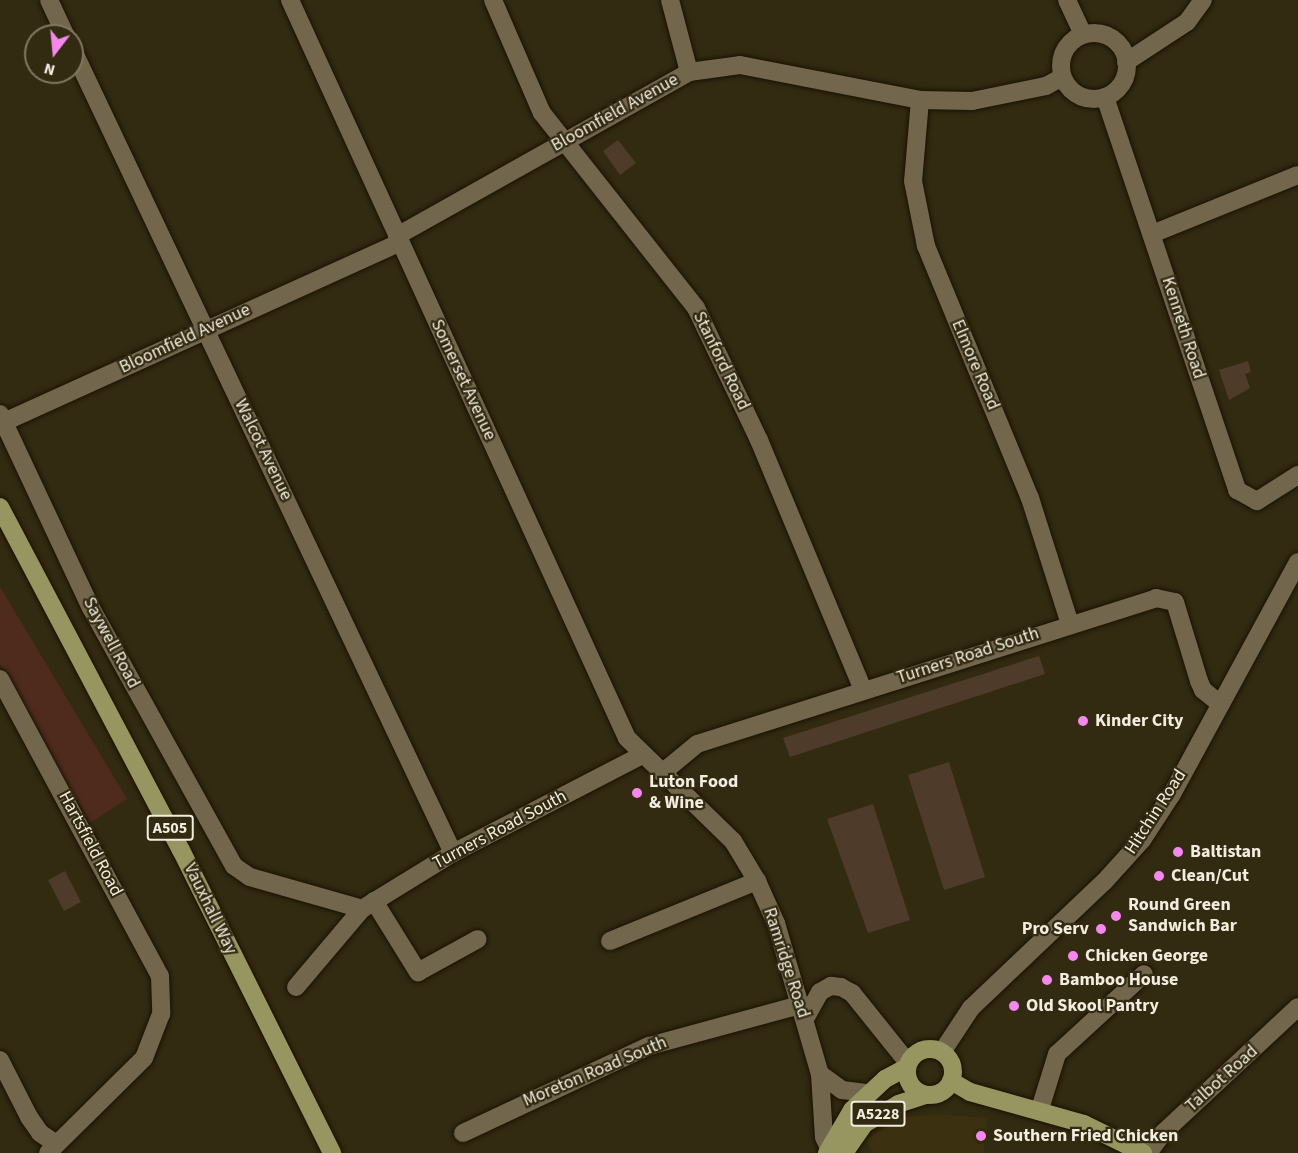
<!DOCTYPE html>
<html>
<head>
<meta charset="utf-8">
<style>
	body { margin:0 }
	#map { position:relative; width:1298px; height:1153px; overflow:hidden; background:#332a12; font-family:"Source Sans 3",sans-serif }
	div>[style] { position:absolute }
	.built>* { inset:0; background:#3b300f }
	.green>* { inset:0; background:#4f2b1d }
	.building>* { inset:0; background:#4f3b29 }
	.roads { filter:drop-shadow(0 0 2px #1b1200) drop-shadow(0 0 2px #1b1200) }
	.minor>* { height:18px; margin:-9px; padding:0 9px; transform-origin:9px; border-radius:9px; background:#72674d }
	.minor>.ring { margin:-9px; padding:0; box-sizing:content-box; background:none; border:18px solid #72674d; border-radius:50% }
	.major>* { height:18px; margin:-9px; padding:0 9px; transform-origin:9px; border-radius:9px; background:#979660 }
	.major>.ring { margin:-9px; padding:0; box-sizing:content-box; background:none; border:18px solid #979660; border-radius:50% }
	.dots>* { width:16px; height:16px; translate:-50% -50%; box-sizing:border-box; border:3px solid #332a12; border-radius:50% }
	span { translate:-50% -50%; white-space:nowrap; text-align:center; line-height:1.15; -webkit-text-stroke:4.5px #332a12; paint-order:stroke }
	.shield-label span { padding:2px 4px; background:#332a12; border:2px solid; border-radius:4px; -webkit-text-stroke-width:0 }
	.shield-label { font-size:16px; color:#f3eddf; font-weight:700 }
	.street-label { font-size:18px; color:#f3eddf }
	.poi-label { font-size:18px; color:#f3eddf; font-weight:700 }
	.left { translate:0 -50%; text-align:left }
	.right { translate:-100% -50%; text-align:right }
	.north { position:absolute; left:24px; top:24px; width:60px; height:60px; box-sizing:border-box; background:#332a12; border:2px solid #807864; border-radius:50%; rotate:196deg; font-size:16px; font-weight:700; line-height:24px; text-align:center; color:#f3eddf }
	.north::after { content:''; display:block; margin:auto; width:21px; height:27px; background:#f688ed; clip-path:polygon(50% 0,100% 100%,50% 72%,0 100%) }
</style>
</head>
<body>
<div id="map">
	<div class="built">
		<i style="clip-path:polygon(936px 1114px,987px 1118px,984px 1153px,873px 1153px,866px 1140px,900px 1118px)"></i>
	</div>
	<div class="green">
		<i style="clip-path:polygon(0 587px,127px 799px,90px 823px,0 664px)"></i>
	</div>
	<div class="building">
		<i style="clip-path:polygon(618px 140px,636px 163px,620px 175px,603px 151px)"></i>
		<i style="clip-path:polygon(1248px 361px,1251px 372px,1245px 374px,1250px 388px,1229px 400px,1219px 370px)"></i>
		<i style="clip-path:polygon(1039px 656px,1045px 674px,790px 757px,783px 738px)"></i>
		<i style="clip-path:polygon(949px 762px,985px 877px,944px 890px,908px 775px)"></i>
		<i style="clip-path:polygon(873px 804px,910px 920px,868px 933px,827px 819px)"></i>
		<i style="clip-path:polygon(65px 871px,81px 902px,64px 911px,48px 880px)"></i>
	</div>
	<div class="roads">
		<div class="minor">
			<i style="left:49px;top:0;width:40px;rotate:65deg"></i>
			<i style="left:290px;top:0;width:811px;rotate:65.46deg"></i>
			<i style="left:627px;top:738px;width:148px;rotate:44.2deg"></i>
			<i style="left:733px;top:841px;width:47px;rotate:59deg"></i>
			<i style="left:757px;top:881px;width:46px;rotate:65.7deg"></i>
			<i style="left:776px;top:923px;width:157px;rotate:73.8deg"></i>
			<i style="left:820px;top:1074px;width:63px;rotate:86.4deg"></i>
			<i style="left:824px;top:1137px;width:10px;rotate:66deg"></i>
			<i style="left:493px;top:0;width:123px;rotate:66.6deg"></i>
			<i style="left:542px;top:113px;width:248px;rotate:51.7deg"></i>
			<i style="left:696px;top:308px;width:146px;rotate:64.5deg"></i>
			<i style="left:759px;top:440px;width:271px;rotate:67.4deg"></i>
			<i style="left:670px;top:0;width:74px;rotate:75.2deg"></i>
			<i style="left:1067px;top:0;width:38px;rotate:65deg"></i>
			<i class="ring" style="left:1061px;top:33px;width:48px;height:48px"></i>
			<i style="left:72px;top:48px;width:891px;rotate:64.67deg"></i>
			<i style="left:1126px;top:62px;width:73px;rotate:-33.3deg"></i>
			<i style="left:1187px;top:22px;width:27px;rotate:-54deg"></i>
			<i style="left:1105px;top:97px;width:415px;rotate:71.4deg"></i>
			<i style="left:1237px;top:490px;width:23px;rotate:29deg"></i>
			<i style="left:1257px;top:501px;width:49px;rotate:-32.4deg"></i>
			<i style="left:920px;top:100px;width:81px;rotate:94.9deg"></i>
			<i style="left:913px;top:181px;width:66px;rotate:78.7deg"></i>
			<i style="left:926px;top:246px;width:273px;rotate:67.6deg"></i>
			<i style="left:1030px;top:498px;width:132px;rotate:72.4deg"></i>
			<i style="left:1152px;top:234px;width:157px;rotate:-22deg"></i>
			<i style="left:397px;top:236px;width:335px;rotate:-29.3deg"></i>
			<i style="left:689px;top:72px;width:51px;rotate:-7.8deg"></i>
			<i style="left:740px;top:65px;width:183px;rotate:11deg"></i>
			<i style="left:920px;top:100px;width:52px;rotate:1.1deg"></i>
			<i style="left:972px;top:101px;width:76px;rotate:-11.5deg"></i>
			<i style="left:1046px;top:86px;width:18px;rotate:-29deg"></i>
			<i style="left:0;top:414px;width:214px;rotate:64.9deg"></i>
			<i style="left:91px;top:608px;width:295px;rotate:61deg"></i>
			<i style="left:234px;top:866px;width:19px;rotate:35deg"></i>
			<i style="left:250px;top:877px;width:116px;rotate:15.9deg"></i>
			<i style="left:362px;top:909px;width:107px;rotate:-31.6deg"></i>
			<i style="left:453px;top:853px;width:213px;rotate:-27.4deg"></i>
			<i style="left:4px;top:422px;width:435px;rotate:-24.4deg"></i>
			<i style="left:0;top:679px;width:337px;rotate:61.7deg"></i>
			<i style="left:160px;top:976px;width:38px;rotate:88deg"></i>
			<i style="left:161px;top:1014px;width:47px;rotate:111.1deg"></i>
			<i style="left:144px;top:1058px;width:135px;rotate:135.3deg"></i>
			<i style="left:662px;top:773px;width:45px;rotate:-39.6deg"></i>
			<i style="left:697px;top:744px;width:482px;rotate:-17.6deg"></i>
			<i style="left:1156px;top:598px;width:19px;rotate:12deg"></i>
			<i style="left:1175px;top:602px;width:83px;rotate:73.1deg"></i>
			<i style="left:1199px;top:681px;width:10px;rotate:66deg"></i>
			<i style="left:1203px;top:690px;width:19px;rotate:39deg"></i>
			<i style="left:374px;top:901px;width:84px;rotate:58.2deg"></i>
			<i style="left:418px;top:972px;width:68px;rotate:-28.8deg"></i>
			<i style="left:610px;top:941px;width:159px;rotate:-22.2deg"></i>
			<i style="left:296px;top:987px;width:102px;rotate:-49.8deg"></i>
			<i style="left:805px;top:1019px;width:31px;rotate:-61deg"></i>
			<i style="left:820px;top:992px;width:13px;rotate:-29deg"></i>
			<i style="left:831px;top:986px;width:10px;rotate:6deg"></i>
			<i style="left:841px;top:987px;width:13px;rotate:29deg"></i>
			<i style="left:852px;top:993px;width:90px;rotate:51.3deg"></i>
			<i style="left:942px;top:1052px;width:53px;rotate:-56.6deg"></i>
			<i style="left:971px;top:1008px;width:183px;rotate:-43.5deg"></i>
			<i style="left:1104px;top:882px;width:57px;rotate:-47.9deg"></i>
			<i style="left:1142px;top:840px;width:55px;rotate:-56.9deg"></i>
			<i style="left:1172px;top:794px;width:264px;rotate:-61.5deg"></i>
			<i style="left:0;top:1060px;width:64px;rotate:63deg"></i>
			<i style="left:29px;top:1117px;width:19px;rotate:55deg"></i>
			<i style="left:40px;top:1133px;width:18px;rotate:34deg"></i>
			<i style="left:820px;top:1074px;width:27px;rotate:36deg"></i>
			<i style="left:842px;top:1090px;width:26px;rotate:7deg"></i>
			<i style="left:1040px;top:1109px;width:58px;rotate:-72.8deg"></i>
			<i style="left:1057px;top:1054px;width:118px;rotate:-42.6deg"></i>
			<i style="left:463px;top:1133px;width:205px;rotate:-25.1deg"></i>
			<i style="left:649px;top:1046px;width:156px;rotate:-15.2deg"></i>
			<i style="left:1148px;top:1153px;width:26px;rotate:-53deg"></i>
			<i style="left:1164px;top:1132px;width:183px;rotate:-43deg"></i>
		</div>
		<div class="major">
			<i style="left:0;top:507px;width:388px;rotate:62.2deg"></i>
			<i style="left:181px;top:850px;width:339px;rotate:63.5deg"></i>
			<i class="ring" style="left:907px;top:1049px;width:28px;height:28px"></i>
			<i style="left:951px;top:1081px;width:22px;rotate:30deg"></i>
			<i style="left:970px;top:1092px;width:118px;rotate:15.7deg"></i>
			<i style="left:1084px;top:1124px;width:66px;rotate:26.2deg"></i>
			<i style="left:827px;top:1153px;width:50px;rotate:-59.8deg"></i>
			<i style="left:852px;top:1110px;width:45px;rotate:-43.2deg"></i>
			<i style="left:885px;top:1079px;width:24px;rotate:-28deg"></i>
			<i style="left:844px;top:1153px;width:35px;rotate:-55deg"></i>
			<i style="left:864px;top:1124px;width:39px;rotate:-30deg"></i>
			<i style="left:898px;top:1104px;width:29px;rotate:-18deg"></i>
		</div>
	</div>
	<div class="dots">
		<i style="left:1083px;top:721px;background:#f688ed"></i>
		<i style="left:637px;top:793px;background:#f688ed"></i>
		<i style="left:1178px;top:852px;background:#f688ed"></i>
		<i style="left:1159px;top:876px;background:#f688ed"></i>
		<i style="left:1116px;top:916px;background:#f688ed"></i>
		<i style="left:1101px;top:929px;background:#f688ed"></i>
		<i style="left:1073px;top:956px;background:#f688ed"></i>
		<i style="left:1047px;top:980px;background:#f688ed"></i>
		<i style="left:1014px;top:1006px;background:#f688ed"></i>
		<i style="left:981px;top:1136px;background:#f688ed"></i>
	</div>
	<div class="shield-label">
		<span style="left:170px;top:828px">A505</span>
		<span style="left:878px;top:1114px">A5228</span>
	</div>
	<div class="street-label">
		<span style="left:615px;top:113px;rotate:-29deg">Bloomfield Avenue</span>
		<span style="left:1183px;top:328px;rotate:72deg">Kenneth Road</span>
		<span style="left:185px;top:339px;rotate:-25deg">Bloomfield Avenue</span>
		<span style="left:721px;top:361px;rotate:64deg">Stanford Road</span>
		<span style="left:975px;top:365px;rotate:67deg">Elmore Road</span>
		<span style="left:463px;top:380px;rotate:65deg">Somerset Avenue</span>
		<span style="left:263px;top:450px;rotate:64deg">Walcot Avenue</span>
		<span style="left:111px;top:643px;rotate:62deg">Saywell Road</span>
		<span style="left:968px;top:656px;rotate:-18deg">Turners Road South</span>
		<span style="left:1156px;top:812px;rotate:-57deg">Hitchin Road</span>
		<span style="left:500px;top:830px;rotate:-28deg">Turners Road South</span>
		<span style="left:90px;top:844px;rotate:62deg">Hartsfield Road</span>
		<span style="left:210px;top:909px;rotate:64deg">Vauxhall Way</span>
		<span style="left:786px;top:963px;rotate:72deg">Ramridge Road</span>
		<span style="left:595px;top:1072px;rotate:-23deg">Moreton Road South</span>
		<span style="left:1222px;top:1079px;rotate:-42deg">Talbot Road</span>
	</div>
	<div class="poi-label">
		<span class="left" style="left:1095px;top:721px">Kinder City</span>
		<span class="left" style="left:649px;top:793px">Luton Food<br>&amp; Wine</span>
		<span class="left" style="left:1190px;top:852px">Baltistan</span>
		<span class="left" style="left:1171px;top:876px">Clean/Cut</span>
		<span class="left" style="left:1128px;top:916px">Round Green<br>Sandwich Bar</span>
		<span class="right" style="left:1089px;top:929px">Pro Serv</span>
		<span class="left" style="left:1085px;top:956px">Chicken George</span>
		<span class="left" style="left:1059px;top:980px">Bamboo House</span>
		<span class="left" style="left:1026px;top:1006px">Old Skool Pantry</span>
		<span class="left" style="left:993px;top:1136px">Southern Fried Chicken</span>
	</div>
	<div class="north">N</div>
</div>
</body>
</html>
